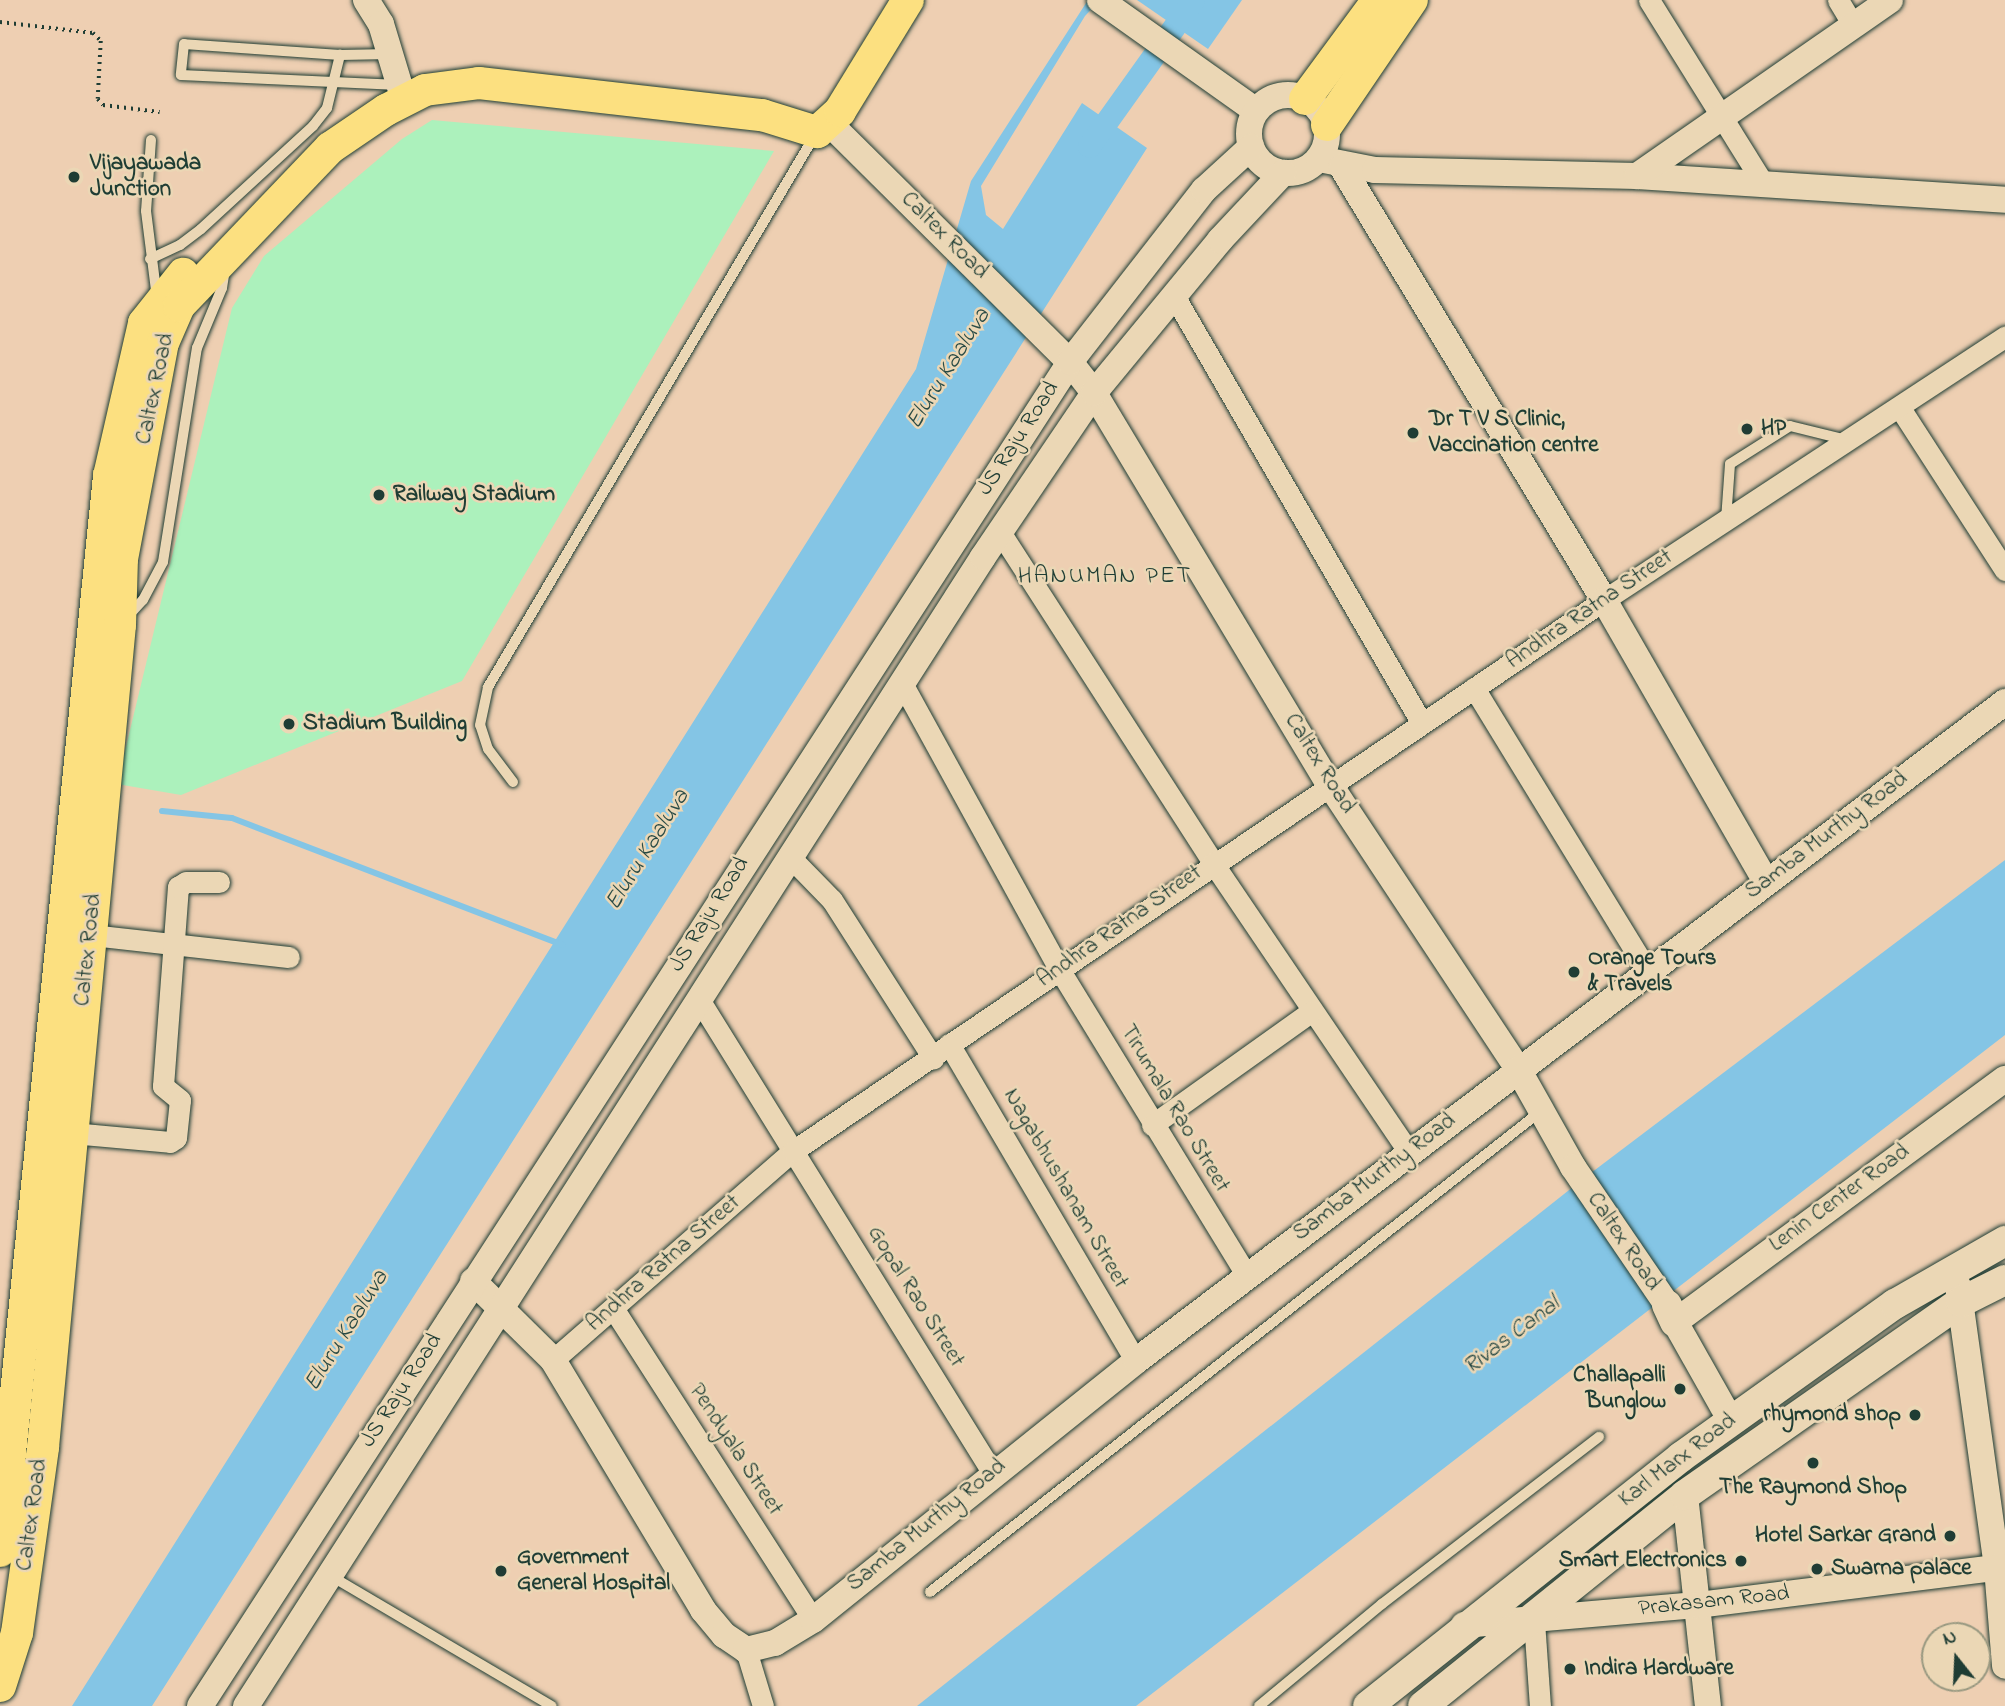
<!DOCTYPE html>
<html>
<head>
<meta charset="utf-8">
<style>
	body { margin:0 }
	#map { position:relative; width:2005px; height:1706px; overflow:hidden; background:#eecfb2; font-family:"Indie Flower",sans-serif }
	div>[style] { position:absolute }
	.green>* { inset:0; background:#acf1bc }
	.water>* { inset:0; background:#84c5e5 }
	.stream>* { height:6px; margin:-3px; padding:0 3px; transform-origin:3px; border-radius:3px; background:#84c5e5 }
	.canal>* { height:23px; margin:-11.5px; padding:0 11.5px; transform-origin:11.5px; border-radius:11.5px; background:#84c5e5 }
	.path>* { height:3.5px; margin-top:-1.75px; transform-origin:0; background:repeating-linear-gradient(90deg,#1f3d34 0 2px,transparent 0 7px) }
	.roads { filter:drop-shadow(0 0 2px #1f3d34) drop-shadow(0 0 2px #1f3d34) }
	.service>* { height:10px; margin:-5px; padding:0 5px; transform-origin:5px; border-radius:5px; background:#ebd7b5 }
	.minor>* { height:21px; margin:-10.5px; padding:0 10.5px; transform-origin:10.5px; border-radius:10.5px; background:#ebd7b5 }
	.tertiary>* { height:26px; margin:-13px; padding:0 13px; transform-origin:13px; border-radius:13px; background:#ebd7b5 }
	.tertiary>.ring { margin:-13px; padding:0; box-sizing:content-box; background:none; border:26px solid #ebd7b5; border-radius:50% }
	.secondary>* { height:30px; margin:-15px; padding:0 15px; transform-origin:15px; border-radius:15px; background:#ebd7b5 }
	.primary>* { height:32px; margin:-16px; padding:0 16px; transform-origin:16px; border-radius:16px; background:#fce080 }
	.dots>* { width:19px; height:19px; translate:-50% -50%; box-sizing:border-box; border:4px solid #ebd7b5; border-radius:50% }
	span { translate:-50% -50%; white-space:nowrap; text-align:center; line-height:1.15; -webkit-text-stroke:5px #ebd7b5; paint-order:stroke }
	.poi-label { font-size:23px; color:#1f3d34; font-weight:700 }
	.left { translate:0 -50%; text-align:left }
	.right { translate:-100% -50%; text-align:right }
	.street-label { font-size:23px; color:#1f3d34 }
	.water-label { font-size:24px; color:#294b46; font-style:italic }
	.neighbourhood-label { font-size:24px; color:#1f3d34; letter-spacing:2px }
	.north { position:absolute; left:1921px; top:1622px; width:70px; height:70px; box-sizing:border-box; background:#ebd7b5; border:2px solid #999981; border-radius:50%; rotate:342deg; font-size:19px; font-weight:700; line-height:28px; text-align:center; color:#1f3d34 }
	.north::after { content:''; display:block; margin:auto; width:24px; height:32px; background:#1f3d34; clip-path:polygon(50% 0,100% 100%,50% 72%,0 100%) }
</style>
</head>
<body>
<div id="map">
	<div class="green">
		<i style="clip-path:polygon(432px 120px,774px 151px,462px 681px,181px 795px,117px 784px,232px 308px,264px 256px,402px 139px)"></i>
	</div>
	<div class="water">
		<i style="clip-path:polygon(1088px 0,1100px 0,1085px 16px,981px 186px,986px 215px,1003px 229px,1082px 103px,1147px 148px,152px 1706px,72px 1706px,916px 369px,971px 181px)"></i>
		<i style="clip-path:polygon(1137px 0,1242px 0,1208px 49px)"></i>
		<i style="clip-path:polygon(2005px 860px,2005px 1035px,1136px 1706px,917px 1706px,1583px 1179px)"></i>
	</div>
	<div class="stream">
		<i style="left:162px;top:811px;width:70px;rotate:5.7deg"></i>
		<i style="left:232px;top:818px;width:354px;rotate:21deg"></i>
	</div>
	<div class="canal">
		<i style="left:1089px;top:146px;width:179px;rotate:-54.5deg"></i>
	</div>
	<div class="path">
		<i style="left:0;top:22px;width:94px;rotate:6.7deg"></i>
		<i style="left:93px;top:33px;width:11px;rotate:45deg"></i>
		<i style="left:101px;top:41px;width:58px;rotate:93deg"></i>
		<i style="left:98px;top:99px;width:8px;rotate:50deg"></i>
		<i style="left:103px;top:105px;width:57px;rotate:7deg"></i>
	</div>
	<div class="roads">
		<div class="service">
			<i style="left:390px;top:54px;width:50px;rotate:178.9deg"></i>
			<i style="left:340px;top:55px;width:156px;rotate:-176deg"></i>
			<i style="left:184px;top:44px;width:31px;rotate:96deg"></i>
			<i style="left:181px;top:75px;width:218px;rotate:2.6deg"></i>
			<i style="left:151px;top:140px;width:71px;rotate:94deg"></i>
			<i style="left:146px;top:211px;width:88px;rotate:82.8deg"></i>
			<i style="left:150px;top:259px;width:33px;rotate:-25deg"></i>
			<i style="left:180px;top:245px;width:26px;rotate:-37deg"></i>
			<i style="left:201px;top:229px;width:152px;rotate:-42.6deg"></i>
			<i style="left:313px;top:126px;width:23px;rotate:-52deg"></i>
			<i style="left:327px;top:108px;width:55px;rotate:-76.2deg"></i>
			<i style="left:1726px;top:520px;width:56px;rotate:-85.9deg"></i>
			<i style="left:1730px;top:464px;width:71px;rotate:-32.3deg"></i>
			<i style="left:1790px;top:426px;width:59px;rotate:13.8deg"></i>
			<i style="left:127px;top:617px;width:23px;rotate:-47deg"></i>
			<i style="left:143px;top:600px;width:43px;rotate:-62.2deg"></i>
			<i style="left:163px;top:562px;width:217px;rotate:-81deg"></i>
			<i style="left:197px;top:348px;width:65px;rotate:-67.4deg"></i>
			<i style="left:222px;top:288px;width:20px;rotate:-81deg"></i>
			<i style="left:513px;top:782px;width:41px;rotate:-127.1deg"></i>
			<i style="left:488px;top:749px;width:25px;rotate:-108deg"></i>
			<i style="left:480px;top:725px;width:39px;rotate:-78deg"></i>
			<i style="left:488px;top:687px;width:642px;rotate:-59.36deg"></i>
			<i style="left:331px;top:1576px;width:256px;rotate:30.5deg"></i>
			<i style="left:930px;top:1592px;width:778px;rotate:-38.21deg"></i>
			<i style="left:1259px;top:1706px;width:160px;rotate:-39.7deg"></i>
			<i style="left:1382px;top:1604px;width:274px;rotate:-37.6deg"></i>
		</div>
		<div class="minor">
			<i style="left:1649px;top:0;width:216px;rotate:58.1deg"></i>
			<i style="left:1838px;top:0;width:29px;rotate:59deg"></i>
			<i style="left:1173px;top:294px;width:496px;rotate:59.9deg"></i>
			<i style="left:1900px;top:408px;width:193px;rotate:57.1deg"></i>
			<i style="left:1000px;top:532px;width:394px;rotate:57.2deg"></i>
			<i style="left:1213px;top:863px;width:349px;rotate:55.9deg"></i>
			<i style="left:903px;top:685px;width:324px;rotate:61.2deg"></i>
			<i style="left:1059px;top:969px;width:360px;rotate:58.5deg"></i>
			<i style="left:1474px;top:688px;width:331px;rotate:58.5deg"></i>
			<i style="left:792px;top:859px;width:57px;rotate:45.7deg"></i>
			<i style="left:832px;top:900px;width:188px;rotate:57.4deg"></i>
			<i style="left:92px;top:935px;width:198px;rotate:6.4deg"></i>
			<i style="left:700px;top:1001px;width:554px;rotate:58.2deg"></i>
			<i style="left:949px;top:1044px;width:368px;rotate:59.5deg"></i>
			<i style="left:1152px;top:1125px;width:196px;rotate:-35.5deg"></i>
			<i style="left:72px;top:1133px;width:98px;rotate:5.2deg"></i>
			<i style="left:170px;top:1142px;width:7px;rotate:-34deg"></i>
			<i style="left:176px;top:1138px;width:38px;rotate:-84deg"></i>
			<i style="left:180px;top:1100px;width:22px;rotate:-141deg"></i>
			<i style="left:163px;top:1086px;width:200px;rotate:-85.7deg"></i>
			<i style="left:178px;top:887px;width:9px;rotate:-32deg"></i>
			<i style="left:186px;top:882px;width:33px"></i>
			<i style="left:613px;top:1308px;width:371px;rotate:57.3deg"></i>
			<i style="left:553px;top:1360px;width:318px;rotate:-41.1deg"></i>
			<i style="left:793px;top:1151px;width:980px;rotate:-34.19deg"></i>
			<i style="left:1604px;top:600px;width:480px;rotate:-33.3deg"></i>
			<i style="left:1534px;top:1621px;width:85px;rotate:86deg"></i>
			<i style="left:746px;top:1650px;width:59px;rotate:73.1deg"></i>
		</div>
		<div class="tertiary">
			<i style="left:366px;top:0;width:28px;rotate:58deg"></i>
			<i style="left:381px;top:24px;width:79px;rotate:73.2deg"></i>
			<i style="left:1100px;top:0;width:191px;rotate:35.4deg"></i>
			<i class="ring" style="left:1249px;top:95px;width:52px;height:52px"></i>
			<i style="left:830px;top:124px;width:338px;rotate:44.8deg"></i>
			<i style="left:1070px;top:362px;width:39px;rotate:52deg"></i>
			<i style="left:1094px;top:393px;width:458px;rotate:59deg"></i>
			<i style="left:1330px;top:785px;width:341px;rotate:56.5deg"></i>
			<i style="left:1518px;top:1069px;width:112px;rotate:60.7deg"></i>
			<i style="left:1573px;top:1167px;width:167px;rotate:55.7deg"></i>
			<i style="left:1319px;top:159px;width:57px;rotate:11.1deg"></i>
			<i style="left:1375px;top:170px;width:262px;rotate:1.3deg"></i>
			<i style="left:1637px;top:176px;width:369px;rotate:3.7deg"></i>
			<i style="left:1342px;top:167px;width:506px;rotate:58.82deg"></i>
			<i style="left:1604px;top:600px;width:325px;rotate:60.1deg"></i>
			<i style="left:1637px;top:176px;width:308px;rotate:-34.8deg"></i>
			<i style="left:473px;top:1281px;width:112px;rotate:44.6deg"></i>
			<i style="left:553px;top:1360px;width:292px;rotate:59deg"></i>
			<i style="left:703px;top:1610px;width:33px;rotate:50deg"></i>
			<i style="left:724px;top:1635px;width:27px;rotate:34deg"></i>
			<i style="left:746px;top:1650px;width:30px;rotate:-14deg"></i>
			<i style="left:775px;top:1643px;width:44px;rotate:-31.2deg"></i>
			<i style="left:813px;top:1620px;width:414px;rotate:-38.7deg"></i>
			<i style="left:1136px;top:1361px;width:1091px;rotate:-37.17deg"></i>
			<i style="left:1958px;top:1286px;width:285px;rotate:82.1deg"></i>
			<i style="left:1997px;top:1568px;width:98px;rotate:85.3deg"></i>
			<i style="left:1731px;top:1421px;width:114px;rotate:-119.5deg"></i>
			<i style="left:1675px;top:1322px;width:410px;rotate:-36.4deg"></i>
			<i style="left:1685px;top:1495px;width:212px;rotate:83.8deg"></i>
			<i style="left:1464px;top:1625px;width:235px;rotate:-4.9deg"></i>
			<i style="left:1698px;top:1605px;width:309px;rotate:-7.1deg"></i>
			<i style="left:200px;top:1706px;width:1601px;rotate:-57.08deg"></i>
			<i style="left:1070px;top:362px;width:218px;rotate:-52.1deg"></i>
			<i style="left:1204px;top:190px;width:64px;rotate:-42.5deg"></i>
			<i style="left:246px;top:1706px;width:1365px;rotate:-57.32deg"></i>
			<i style="left:983px;top:557px;width:198px;rotate:-55.9deg"></i>
			<i style="left:1094px;top:393px;width:198px;rotate:-50.5deg"></i>
			<i style="left:1220px;top:240px;width:92px;rotate:-46.8deg"></i>
		</div>
		<div class="secondary">
			<i style="left:1667px;top:1305px;width:19px;rotate:65deg"></i>
			<i style="left:1368px;top:1706px;width:400px;rotate:-38.5deg"></i>
			<i style="left:1681px;top:1457px;width:263px;rotate:-35.6deg"></i>
			<i style="left:1895px;top:1304px;width:127px;rotate:-29.8deg"></i>
			<i style="left:1423px;top:1706px;width:336px;rotate:-38.8deg"></i>
			<i style="left:1685px;top:1495px;width:337px;rotate:-35deg"></i>
			<i style="left:1961px;top:1302px;width:49px;rotate:-26.6deg"></i>
		</div>
		<div class="primary">
			<i style="left:1305px;top:99px;width:123px;rotate:-53.6deg"></i>
			<i style="left:1327px;top:125px;width:151px;rotate:-55.8deg"></i>
			<i style="left:0;top:1551px;width:1081px;rotate:-84.21deg"></i>
			<i style="left:109px;top:476px;width:157px;rotate:-77.1deg"></i>
			<i style="left:144px;top:323px;width:63px;rotate:-51.5deg"></i>
			<i style="left:0;top:1686px;width:56px;rotate:-72.2deg"></i>
			<i style="left:17px;top:1633px;width:188px;rotate:-82deg"></i>
			<i style="left:43px;top:1447px;width:826px;rotate:-84.65deg"></i>
			<i style="left:120px;top:625px;width:66px;rotate:-88.3deg"></i>
			<i style="left:122px;top:559px;width:220px;rotate:-79.3deg"></i>
			<i style="left:163px;top:343px;width:40px;rotate:-66.6deg"></i>
			<i style="left:179px;top:306px;width:219px;rotate:-46.3deg"></i>
			<i style="left:330px;top:148px;width:68px;rotate:-34.2deg"></i>
			<i style="left:386px;top:110px;width:44px;rotate:-27.1deg"></i>
			<i style="left:425px;top:90px;width:54px;rotate:-7.4deg"></i>
			<i style="left:479px;top:83px;width:285px;rotate:6.5deg"></i>
			<i style="left:762px;top:115px;width:58px;rotate:17.2deg"></i>
			<i style="left:817px;top:132px;width:31px;rotate:-42deg"></i>
			<i style="left:840px;top:111px;width:130px;rotate:-58.5deg"></i>
		</div>
	</div>
	<div class="dots">
		<i style="left:74px;top:177px;background:#1f3d34"></i>
		<i style="left:1747px;top:429px;background:#1f3d34"></i>
		<i style="left:1413px;top:433px;background:#1f3d34"></i>
		<i style="left:379px;top:495px;background:#1f3d34"></i>
		<i style="left:289px;top:724px;background:#1f3d34"></i>
		<i style="left:1574px;top:972px;background:#1f3d34"></i>
		<i style="left:1680px;top:1389px;background:#1f3d34"></i>
		<i style="left:1915px;top:1415px;background:#1f3d34"></i>
		<i style="left:1813px;top:1463px;background:#1f3d34"></i>
		<i style="left:1950px;top:1536px;background:#1f3d34"></i>
		<i style="left:1741px;top:1561px;background:#1f3d34"></i>
		<i style="left:1817px;top:1569px;background:#1f3d34"></i>
		<i style="left:501px;top:1571px;background:#1f3d34"></i>
		<i style="left:1570px;top:1669px;background:#1f3d34"></i>
	</div>
	<div class="poi-label">
		<span class="left" style="left:90px;top:177px">Vijayawada<br>Junction</span>
		<span class="left" style="left:1429px;top:433px">Dr T V S Clinic,<br>Vaccination centre</span>
		<span class="left" style="left:1761px;top:429px">HP</span>
		<span class="left" style="left:393px;top:495px">Railway Stadium</span>
		<span class="left" style="left:303px;top:724px">Stadium Building</span>
		<span class="left" style="left:1588px;top:972px">Orange Tours<br>&amp; Travels</span>
		<span class="right" style="left:1666px;top:1389px">Challapalli<br>Bunglow</span>
		<span class="right" style="left:1901px;top:1415px">rhymond shop</span>
		<span style="left:1813px;top:1488px">The Raymond Shop</span>
		<span class="right" style="left:1936px;top:1536px">Hotel Sarkar Grand</span>
		<span class="left" style="left:517px;top:1571px">Government<br>General Hospital</span>
		<span class="right" style="left:1727px;top:1561px">Smart Electronics</span>
		<span class="left" style="left:1831px;top:1569px">Swarna palace</span>
		<span class="left" style="left:1584px;top:1669px">Indira Hardware</span>
	</div>
	<div class="street-label">
		<span style="left:944px;top:236px;rotate:45deg">Caltex Road</span>
		<span style="left:156px;top:389px;rotate:-78deg">Caltex Road</span>
		<span style="left:1019px;top:439px;rotate:-57deg">JS Raju Road</span>
		<span style="left:1590px;top:610px;rotate:-34deg">Andhra Ratna Street</span>
		<span style="left:1319px;top:764px;rotate:58deg">Caltex Road</span>
		<span style="left:1827px;top:836px;rotate:-37deg">Samba Murthy Road</span>
		<span style="left:710px;top:915px;rotate:-58deg">JS Raju Road</span>
		<span style="left:1120px;top:927px;rotate:-35deg">Andhra Ratna Street</span>
		<span style="left:89px;top:950px;rotate:-84deg">Caltex Road</span>
		<span style="left:1174px;top:1109px;rotate:59deg">Tirumala Rao Street</span>
		<span style="left:1375px;top:1178px;rotate:-37deg">Samba Murthy Road</span>
		<span style="left:1065px;top:1189px;rotate:60deg">Nagabhushanam Street</span>
		<span style="left:1840px;top:1199px;rotate:-36deg">Lenin Center Road</span>
		<span style="left:1623px;top:1242px;rotate:56deg">Caltex Road</span>
		<span style="left:664px;top:1264px;rotate:-41deg">Andhra Ratna Street</span>
		<span style="left:915px;top:1297px;rotate:58deg">Gopal Rao Street</span>
		<span style="left:402px;top:1391px;rotate:-57deg">JS Raju Road</span>
		<span style="left:735px;top:1450px;rotate:57deg">Pendyala Street</span>
		<span style="left:1678px;top:1461px;rotate:-37deg">Karl Marx Road</span>
		<span style="left:33px;top:1515px;rotate:-82deg">Caltex Road</span>
		<span style="left:927px;top:1526px;rotate:-39deg">Samba Murthy Road</span>
		<span style="left:1714px;top:1602px;rotate:-6deg">Prakasam Road</span>
	</div>
	<div class="water-label">
		<span style="left:949px;top:369px;rotate:-58deg">Eluru Kaaluva</span>
		<span style="left:648px;top:850px;rotate:-58deg">Eluru Kaaluva</span>
		<span style="left:347px;top:1331px;rotate:-58deg">Eluru Kaaluva</span>
		<span style="left:1512px;top:1336px;rotate:-37deg">Rivas Canal</span>
	</div>
	<div class="neighbourhood-label">
		<span style="left:1105px;top:577px">HANUMAN PET</span>
	</div>
	<div class="north">N</div>
</div>
</body>
</html>
